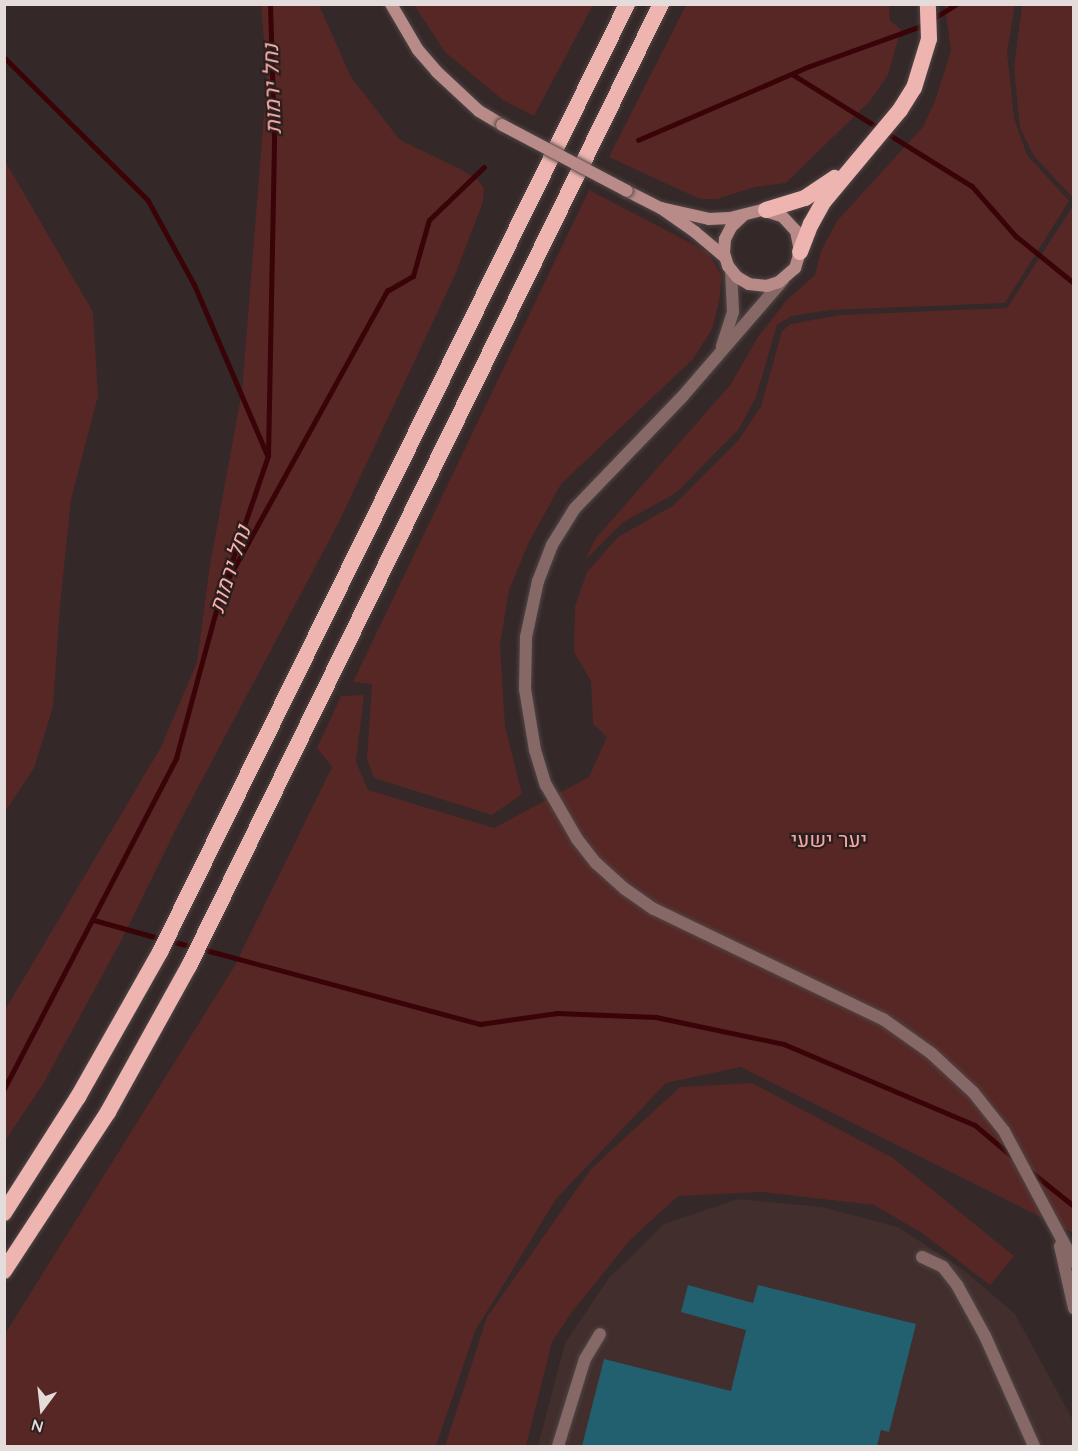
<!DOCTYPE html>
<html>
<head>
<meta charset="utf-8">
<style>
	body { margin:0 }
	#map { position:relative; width:1078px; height:1451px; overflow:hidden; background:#342828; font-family:Quicksand,Heebo,sans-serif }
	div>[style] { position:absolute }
	.built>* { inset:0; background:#412e2d }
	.green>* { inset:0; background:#562725 }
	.stream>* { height:4.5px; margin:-2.25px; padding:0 2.25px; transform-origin:2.25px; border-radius:2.25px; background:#390307 }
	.building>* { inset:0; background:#225f6f }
	.roads { filter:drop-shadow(0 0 2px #504545) drop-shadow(0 0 2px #504545) }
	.minor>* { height:12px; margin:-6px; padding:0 6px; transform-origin:6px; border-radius:6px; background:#866967 }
	.tertiary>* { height:12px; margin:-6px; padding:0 6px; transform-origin:6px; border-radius:6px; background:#866967 }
	.secondary>* { height:12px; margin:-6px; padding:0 6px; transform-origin:6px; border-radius:6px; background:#b98b88 }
	.trunk>* { height:16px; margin:-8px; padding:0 8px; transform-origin:8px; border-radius:8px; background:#eeb4b0 }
	.bridges { filter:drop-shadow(0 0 2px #504545) drop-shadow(0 0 2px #504545) }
	.secondary-bridge>* { height:12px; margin:-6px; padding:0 6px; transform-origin:6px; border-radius:6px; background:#b98b88 }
	span { translate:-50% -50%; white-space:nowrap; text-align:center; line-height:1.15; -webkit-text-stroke:4.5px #2a1f1e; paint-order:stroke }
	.park-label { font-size:21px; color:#f4a8a4 }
	.water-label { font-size:22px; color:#fbaeaa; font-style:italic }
	.frame { position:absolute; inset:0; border:6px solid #e4dcdb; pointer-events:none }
	.north { position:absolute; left:12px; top:1379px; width:60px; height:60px; -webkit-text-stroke:4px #2a1f1e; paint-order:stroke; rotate:195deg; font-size:16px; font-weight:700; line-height:24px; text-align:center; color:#e4dcdb }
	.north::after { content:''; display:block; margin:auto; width:21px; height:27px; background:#e4dcdb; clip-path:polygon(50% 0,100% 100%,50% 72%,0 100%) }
</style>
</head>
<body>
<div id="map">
	<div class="built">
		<i style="clip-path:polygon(738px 1199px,822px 1207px,898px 1227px,961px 1268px,1015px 1314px,1074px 1422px,1073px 1446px,538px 1446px,565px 1343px,608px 1279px,664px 1224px)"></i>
	</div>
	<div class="green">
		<i style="clip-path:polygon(261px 5px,319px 5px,351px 77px,400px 140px,460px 169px,477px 179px,484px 188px,483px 202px,455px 275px,339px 522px,177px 827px,121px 941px,43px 1084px,5px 1141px,5px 1010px,161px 747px,197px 662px,210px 565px,242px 391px,267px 76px)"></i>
		<i style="clip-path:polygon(414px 5px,593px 5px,534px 116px,503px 100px,445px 52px)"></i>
		<i style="clip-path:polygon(686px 5px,889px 5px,890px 21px,901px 29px,888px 75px,870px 101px,786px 183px,755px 187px,717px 199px,700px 199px,609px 157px)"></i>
		<i style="clip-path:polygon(945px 5px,1015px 5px,1007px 52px,1014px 118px,1027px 155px,1069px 201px,1005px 303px,830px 310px,791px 316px,777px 325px,756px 397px,739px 429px,676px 493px,622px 523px,585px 560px,596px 538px,731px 384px,758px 337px,787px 300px,815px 275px,821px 251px,837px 221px,923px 127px,935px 101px,951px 51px)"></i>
		<i style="clip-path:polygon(1022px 5px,1073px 5px,1073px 198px,1034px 156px,1020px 128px,1014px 68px)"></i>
		<i style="clip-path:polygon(5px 161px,93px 312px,98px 396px,71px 499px,60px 606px,53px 707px,34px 768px,5px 812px)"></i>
		<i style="clip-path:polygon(589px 190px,708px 252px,722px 277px,719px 302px,712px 329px,693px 359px,561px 484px,529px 542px,509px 590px,500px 645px,505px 726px,522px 794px,492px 815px,374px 778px,367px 759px,372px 684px,353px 682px)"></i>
		<i style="clip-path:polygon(1073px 206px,1073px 1233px,741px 1067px,666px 1083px,556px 1199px,475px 1331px,436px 1446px,5px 1446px,5px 1334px,234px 967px,332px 767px,317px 748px,341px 696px,364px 695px,356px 762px,368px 790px,494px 828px,589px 777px,607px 737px,593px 724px,591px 681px,574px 652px,575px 606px,587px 572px,618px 537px,674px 505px,738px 441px,761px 406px,782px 331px,791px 324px,840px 315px,1007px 308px)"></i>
		<i style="clip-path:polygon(752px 1083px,893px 1158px,1014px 1256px,990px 1285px,922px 1233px,874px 1205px,762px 1192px,678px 1196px,631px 1239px,571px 1313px,552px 1342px,526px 1446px,445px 1446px,487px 1317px,591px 1169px,680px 1087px)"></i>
	</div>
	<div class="stream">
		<i style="left:931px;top:20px;width:31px;rotate:-32deg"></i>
		<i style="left:4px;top:57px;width:203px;rotate:44.8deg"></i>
		<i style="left:148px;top:200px;width:98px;rotate:61.3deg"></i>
		<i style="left:195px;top:286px;width:183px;rotate:66.8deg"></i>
		<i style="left:792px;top:74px;width:212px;rotate:31.9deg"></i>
		<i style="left:972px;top:186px;width:67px;rotate:48.7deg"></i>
		<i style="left:1016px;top:236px;width:75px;rotate:39deg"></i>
		<i style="left:638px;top:140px;width:187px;rotate:-23.3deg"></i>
		<i style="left:810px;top:66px;width:121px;rotate:-19.8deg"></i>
		<i style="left:229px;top:577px;width:327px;rotate:-61.1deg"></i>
		<i style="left:387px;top:291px;width:30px;rotate:-30deg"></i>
		<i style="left:413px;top:276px;width:58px;rotate:-74.1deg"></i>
		<i style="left:429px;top:220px;width:76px;rotate:-43.9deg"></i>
		<i style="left:94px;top:920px;width:71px;rotate:15.6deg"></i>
		<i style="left:170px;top:941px;width:25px;rotate:14deg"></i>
		<i style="left:202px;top:949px;width:288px;rotate:15.1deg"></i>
		<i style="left:480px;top:1024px;width:78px;rotate:-8.1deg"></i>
		<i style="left:557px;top:1013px;width:99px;rotate:2.3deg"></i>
		<i style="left:656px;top:1017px;width:131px;rotate:11.9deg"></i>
		<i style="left:784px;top:1044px;width:207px;rotate:23deg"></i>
		<i style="left:975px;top:1125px;width:50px;rotate:40.1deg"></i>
		<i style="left:4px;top:1089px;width:373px;rotate:-62.5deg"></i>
		<i style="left:176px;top:758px;width:168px;rotate:-74.8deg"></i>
		<i style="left:220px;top:596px;width:148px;rotate:-71.1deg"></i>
		<i style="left:268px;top:456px;width:317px;rotate:-88.9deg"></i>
		<i style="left:274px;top:139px;width:135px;rotate:-91.7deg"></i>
		<i style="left:1029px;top:1170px;width:58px;rotate:38.7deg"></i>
	</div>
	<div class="building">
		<i style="clip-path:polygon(688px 1285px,753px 1303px,758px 1285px,916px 1324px,889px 1432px,881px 1430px,877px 1446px,582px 1446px,604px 1359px,731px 1391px,746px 1330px,681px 1312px)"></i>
	</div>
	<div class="roads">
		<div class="minor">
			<i style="left:922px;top:1257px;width:23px;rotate:25deg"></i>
			<i style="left:943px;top:1267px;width:23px;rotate:52deg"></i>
			<i style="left:957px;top:1285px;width:58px;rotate:61.2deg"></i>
			<i style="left:985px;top:1336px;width:120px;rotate:66deg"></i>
			<i style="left:558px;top:1446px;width:91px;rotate:-72.8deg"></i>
			<i style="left:585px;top:1359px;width:29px;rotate:-59deg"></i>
		</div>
		<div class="tertiary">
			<i style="left:783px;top:280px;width:155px;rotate:130.8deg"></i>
			<i style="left:682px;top:397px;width:154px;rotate:133.9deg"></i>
			<i style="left:575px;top:508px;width:44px;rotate:121.9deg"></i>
			<i style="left:552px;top:545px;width:39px;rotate:111deg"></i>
			<i style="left:538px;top:581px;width:57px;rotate:102.1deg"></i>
			<i style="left:526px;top:637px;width:52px;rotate:91.1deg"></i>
			<i style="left:525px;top:689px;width:62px;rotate:80.7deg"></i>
			<i style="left:535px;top:750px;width:37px;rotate:73deg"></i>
			<i style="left:546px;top:785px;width:62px;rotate:60.1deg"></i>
			<i style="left:577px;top:839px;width:31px;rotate:52deg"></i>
			<i style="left:596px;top:863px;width:39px;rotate:42deg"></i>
			<i style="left:625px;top:889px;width:35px;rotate:35deg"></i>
			<i style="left:654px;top:909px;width:254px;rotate:25.7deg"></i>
			<i style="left:883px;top:1019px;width:59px;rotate:35.3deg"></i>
			<i style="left:931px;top:1053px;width:57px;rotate:42.9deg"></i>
			<i style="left:973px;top:1092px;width:50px;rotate:51.5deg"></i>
			<i style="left:1004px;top:1131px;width:149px;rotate:61.9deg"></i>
			<i style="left:722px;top:346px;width:36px;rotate:-72deg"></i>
			<i style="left:733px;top:312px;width:42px;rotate:-92.7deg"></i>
			<i style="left:1060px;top:1246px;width:64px;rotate:77.3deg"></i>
		</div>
		<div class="secondary">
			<i style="left:391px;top:4px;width:53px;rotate:59.6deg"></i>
			<i style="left:418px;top:50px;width:29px;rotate:49deg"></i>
			<i style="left:437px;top:72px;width:57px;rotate:42.9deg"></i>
			<i style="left:479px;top:111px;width:27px;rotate:31deg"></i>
			<i style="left:627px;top:191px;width:38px;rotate:27deg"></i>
			<i style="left:661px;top:208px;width:42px;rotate:35.2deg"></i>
			<i style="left:695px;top:232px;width:39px;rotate:40deg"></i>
			<i style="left:661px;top:208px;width:49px;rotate:12.9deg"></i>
			<i style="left:709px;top:219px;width:21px;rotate:-3deg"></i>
			<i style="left:730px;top:218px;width:33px;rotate:-14deg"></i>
			<i style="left:762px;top:210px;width:21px;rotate:17deg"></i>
			<i style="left:782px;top:216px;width:21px;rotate:47deg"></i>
			<i style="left:796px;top:231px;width:21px;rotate:79deg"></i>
			<i style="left:800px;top:252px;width:17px;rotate:107deg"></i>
			<i style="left:795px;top:268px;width:21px;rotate:139deg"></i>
			<i style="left:779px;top:282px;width:13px;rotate:162deg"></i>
			<i style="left:767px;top:286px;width:18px;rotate:-174deg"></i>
			<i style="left:749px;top:284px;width:14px;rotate:-150deg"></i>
			<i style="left:737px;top:277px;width:14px;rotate:-129deg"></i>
			<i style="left:728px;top:266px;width:14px;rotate:-107deg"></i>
			<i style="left:724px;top:253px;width:14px;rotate:-86deg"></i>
			<i style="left:725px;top:239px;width:13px;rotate:-63deg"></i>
			<i style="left:731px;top:227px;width:18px;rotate:-43deg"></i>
		</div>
		<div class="trunk">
			<i style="left:766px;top:210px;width:41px;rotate:-17.1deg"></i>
			<i style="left:805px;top:198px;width:36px;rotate:-34deg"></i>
			<i style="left:800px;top:252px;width:30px;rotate:-69deg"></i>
			<i style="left:811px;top:224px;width:26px;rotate:-61deg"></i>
			<i style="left:824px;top:201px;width:119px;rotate:-50.1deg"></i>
			<i style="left:900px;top:110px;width:26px;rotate:-58deg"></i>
			<i style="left:914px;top:88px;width:51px;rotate:-73deg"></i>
			<i style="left:929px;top:39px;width:35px;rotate:-92deg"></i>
			<i style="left:4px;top:1213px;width:138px;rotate:-57.5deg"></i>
			<i style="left:78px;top:1097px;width:167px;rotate:-60.5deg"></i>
			<i style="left:160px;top:952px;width:1057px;rotate:-63.77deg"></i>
			<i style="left:4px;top:1271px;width:190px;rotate:-56.8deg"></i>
			<i style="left:108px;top:1112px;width:167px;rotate:-61deg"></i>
			<i style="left:189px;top:966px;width:1072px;rotate:-63.87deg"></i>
		</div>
	</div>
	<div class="bridges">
		<div class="secondary-bridge">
			<i style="left:502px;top:125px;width:141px;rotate:27.8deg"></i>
		</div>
	</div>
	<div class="park-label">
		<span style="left:829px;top:839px">יער ישעי</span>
	</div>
	<div class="water-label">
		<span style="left:272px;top:89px;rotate:-92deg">נחל ירמות</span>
		<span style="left:230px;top:569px;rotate:-72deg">נחל ירמות</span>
	</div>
	<div class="frame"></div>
	<div class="north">N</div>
</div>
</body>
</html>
